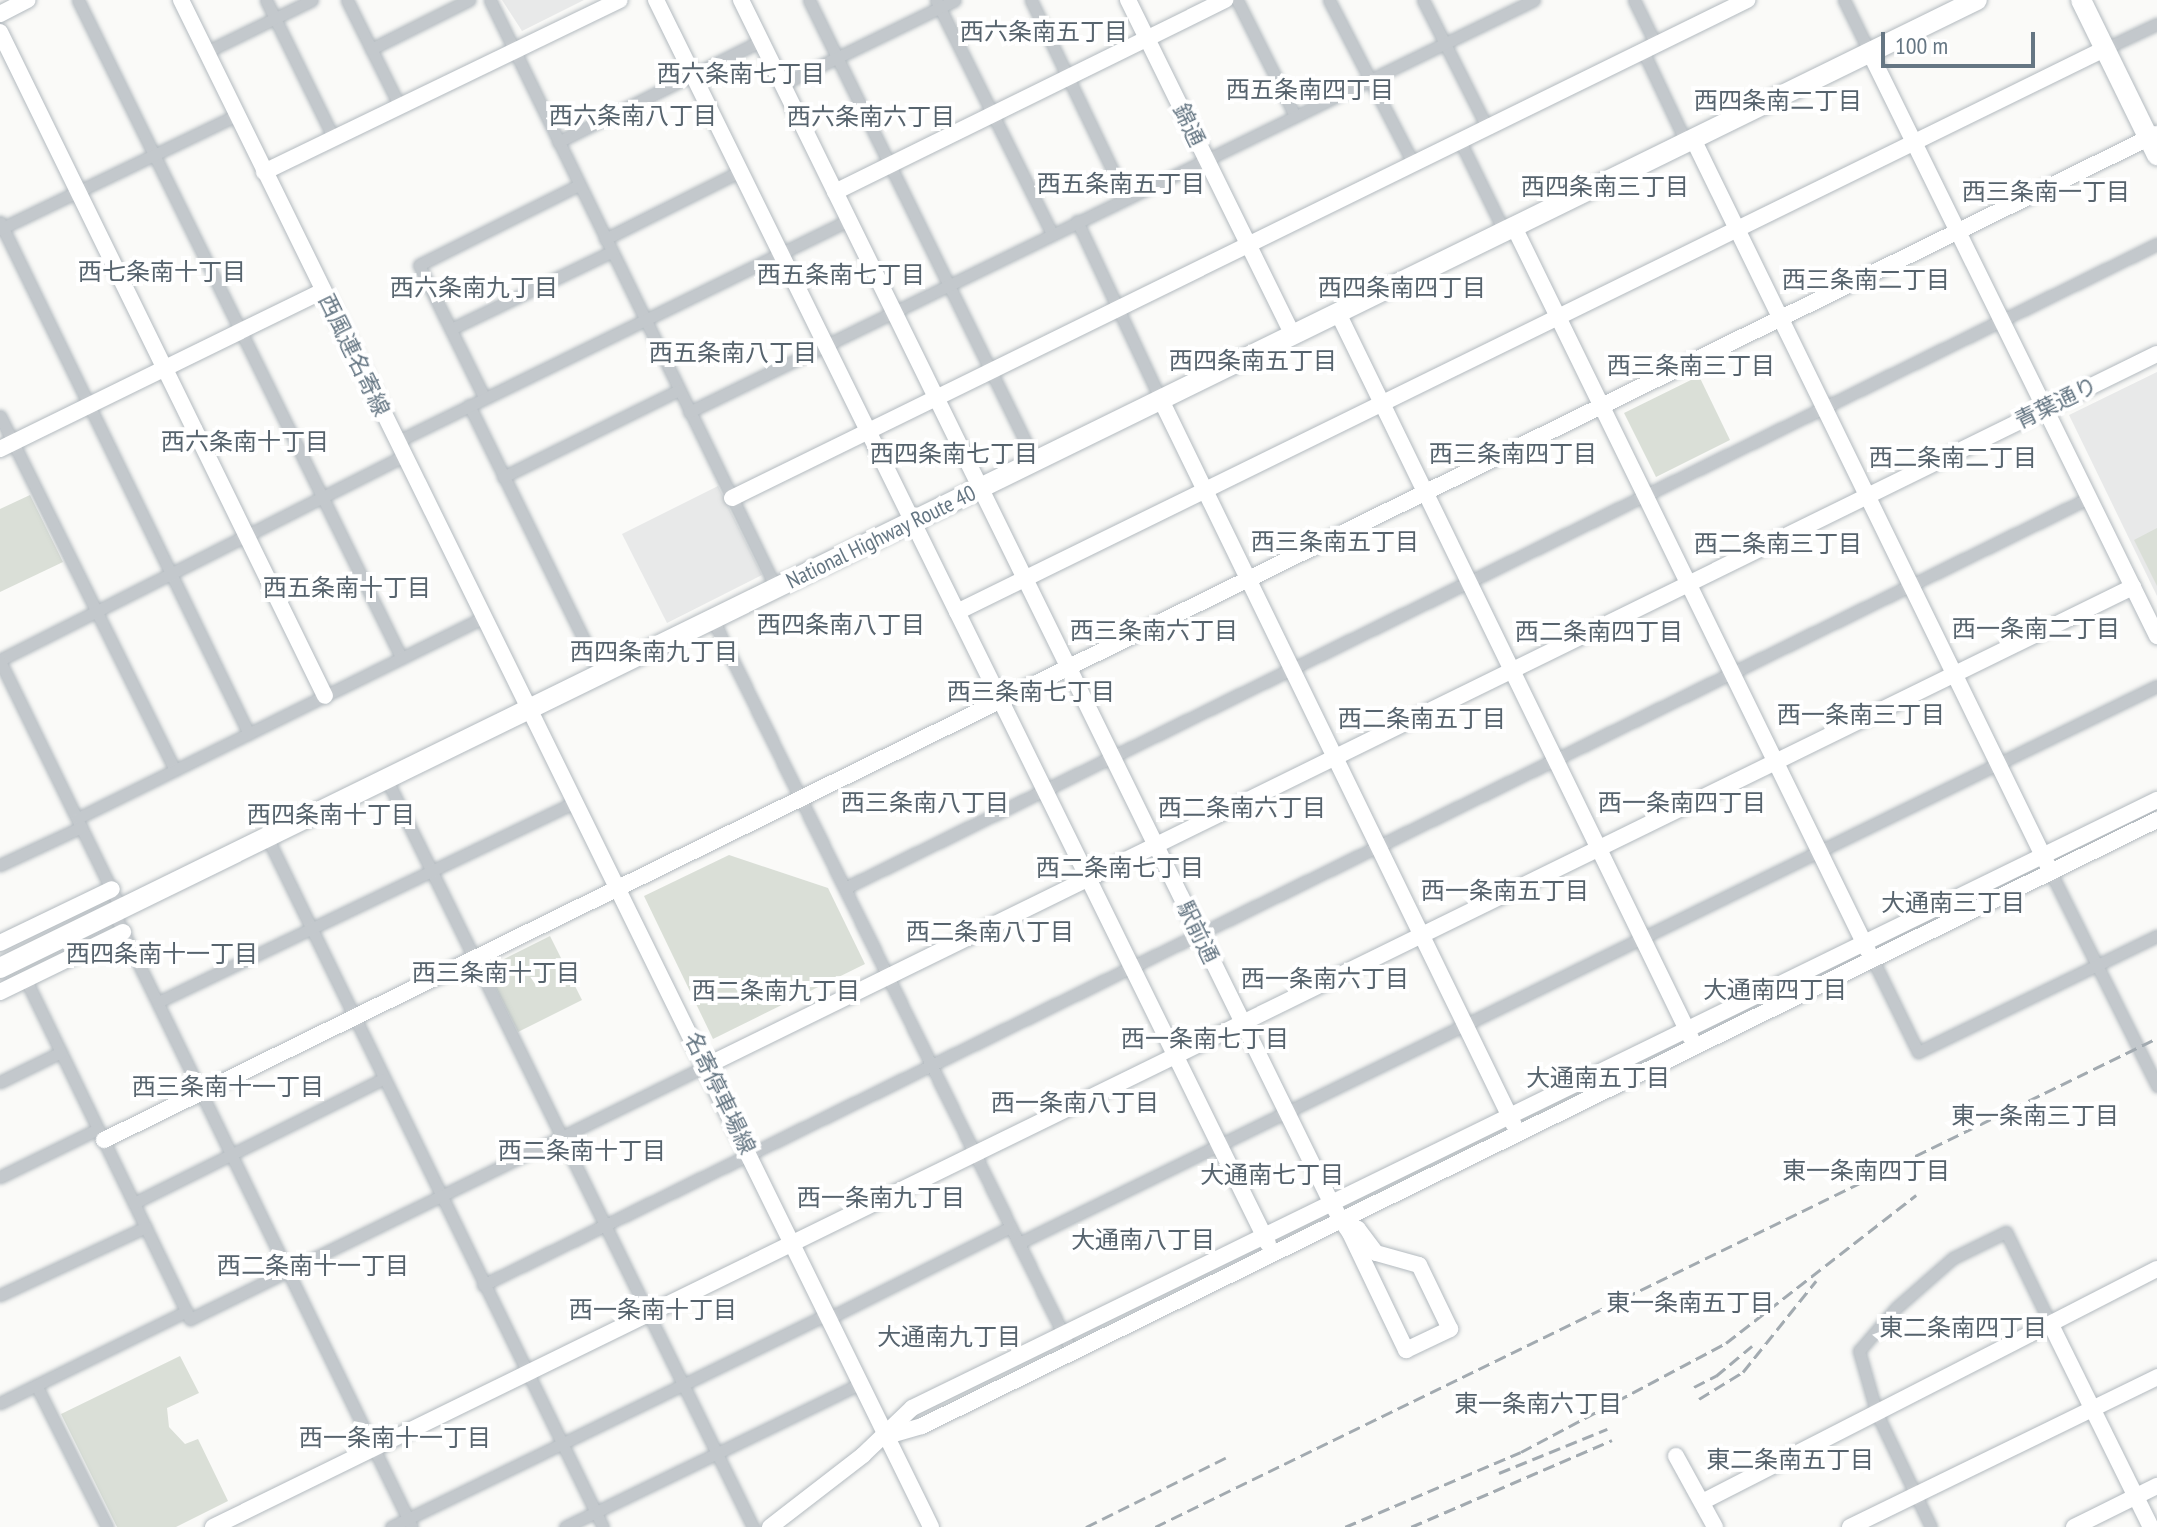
<!DOCTYPE html>
<html>
<head>
<meta charset="utf-8">
<style>
	body { margin:0 }
	#map { position:relative; width:2157px; height:1527px; overflow:hidden; background:#fafaf8; font-family:"PT Sans Narrow","Noto Sans JP",sans-serif }
	div>[style] { position:absolute }
	.built>* { inset:0; background:#e8e9e9 }
	.green>* { inset:0; background:#dadfd7 }
	.roads { filter:drop-shadow(0 0 2px #b3babf) drop-shadow(0 0 2px #b3babf) }
	.street>* { height:11px; margin:-5.5px; padding:0 5.5px; transform-origin:5.5px; border-radius:5.5px; background:#c3c8cc }
	.secondary>* { height:16px; margin:-8px; padding:0 8px; transform-origin:8px; border-radius:8px; background:#fff }
	.highway>* { height:20px; margin:-10px; padding:0 10px; transform-origin:10px; border-radius:10px; background:#fff }
	.rail>* { height:3px; margin-top:-1.5px; transform-origin:0; background:repeating-linear-gradient(90deg,#a2aab0 0 12px,transparent 0 18px) }
	span { translate:-50% -50%; white-space:nowrap; text-align:center; line-height:1.15; -webkit-text-stroke:8px #fff; paint-order:stroke }
	.street-label { font-size:22px; color:#657683 }
	.neighbourhood-label { font-size:24px; color:#57646e }
	.scale { position:absolute; left:1881px; top:32px; width:154px; height:36px; box-sizing:border-box; border:4px solid #657683; border-top:0; padding-left:10px; font-size:24px; line-height:28px; white-space:nowrap; color:#657683; -webkit-text-stroke:6px #fff; paint-order:stroke }
</style>
</head>
<body>
<div id="map">
	<div class="built">
		<i style="clip-path:polygon(502px 0,584px 0,522px 31px)"></i>
		<i style="clip-path:polygon(2157px 372px,2157px 596px,2069px 415px)"></i>
		<i style="clip-path:polygon(718px 486px,762px 575px,667px 623px,622px 534px)"></i>
	</div>
	<div class="green">
		<i style="clip-path:polygon(1699px 376px,1730px 440px,1656px 477px,1624px 413px)"></i>
		<i style="clip-path:polygon(30px 495px,63px 562px,0 592px,0 509px)"></i>
		<i style="clip-path:polygon(2157px 528px,2157px 586px,2134px 540px)"></i>
		<i style="clip-path:polygon(729px 855px,828px 888px,865px 964px,713px 1039px,644px 896px)"></i>
		<i style="clip-path:polygon(550px 936px,582px 1000px,518px 1032px,486px 968px)"></i>
		<i style="clip-path:polygon(180px 1356px,199px 1393px,167px 1408px,169px 1427px,185px 1444px,198px 1439px,228px 1501px,176px 1527px,117px 1527px,61px 1414px)"></i>
	</div>
	<div class="roads">
		<div class="street">
			<i style="left:78px;top:0;width:732px;rotate:63.82deg"></i>
			<i style="left:266px;top:0;width:155px;rotate:63.9deg"></i>
			<i style="left:347px;top:0;width:119px;rotate:63.6deg"></i>
			<i style="left:490px;top:0;width:654px;rotate:64.06deg"></i>
			<i style="left:809px;top:0;width:513px;rotate:63.88deg"></i>
			<i style="left:936px;top:0;width:261px;rotate:63.6deg"></i>
			<i style="left:1031px;top:0;width:220px;rotate:64.4deg"></i>
			<i style="left:1237px;top:0;width:130px;rotate:63.4deg"></i>
			<i style="left:1329px;top:0;width:183px;rotate:62.7deg"></i>
			<i style="left:1423px;top:0;width:142px;rotate:63.3deg"></i>
			<i style="left:1634px;top:0;width:50px;rotate:63.9deg"></i>
			<i style="left:1844px;top:0;width:59px;rotate:63.9deg"></i>
			<i style="left:371px;top:49px;width:110px;rotate:-26.6deg"></i>
			<i style="left:2104px;top:49px;width:59px;rotate:-25.3deg"></i>
			<i style="left:1643px;top:51px;width:101px;rotate:64.7deg"></i>
			<i style="left:206px;top:52px;width:118px;rotate:-26.1deg"></i>
			<i style="left:783px;top:84px;width:191px;rotate:-26deg"></i>
			<i style="left:1460px;top:141px;width:100px;rotate:63.9deg"></i>
			<i style="left:558px;top:142px;width:227px;rotate:-26.5deg"></i>
			<i style="left:1077px;top:221px;width:198px;rotate:64.9deg"></i>
			<i style="left:0;top:222px;width:569px;rotate:64.07deg"></i>
			<i style="left:0;top:229px;width:263px;rotate:-25.7deg"></i>
			<i style="left:605px;top:239px;width:152px;rotate:-26.6deg"></i>
			<i style="left:451px;top:329px;width:178px;rotate:-25.7deg"></i>
			<i style="left:484px;top:397px;width:147px;rotate:-116.2deg"></i>
			<i style="left:419px;top:265px;width:179px;rotate:-26.6deg"></i>
			<i style="left:469px;top:405px;width:300px;rotate:63.9deg"></i>
			<i style="left:689px;top:412px;width:940px;rotate:-25.99deg"></i>
			<i style="left:0;top:416px;width:395px;rotate:63.7deg"></i>
			<i style="left:396px;top:442px;width:504px;rotate:-26.11deg"></i>
			<i style="left:503px;top:477px;width:196px;rotate:-26.3deg"></i>
			<i style="left:713px;top:620px;width:815px;rotate:63.87deg"></i>
			<i style="left:0;top:660px;width:453px;rotate:-26.8deg"></i>
			<i style="left:0;top:661px;width:276px;rotate:64deg"></i>
			<i style="left:386px;top:778px;width:834px;rotate:63.9deg"></i>
			<i style="left:78px;top:818px;width:452px;rotate:-26.3deg"></i>
			<i style="left:267px;top:837px;width:767px;rotate:64.04deg"></i>
			<i style="left:0;top:865px;width:90px;rotate:-24.9deg"></i>
			<i style="left:2051px;top:873px;width:238px;rotate:63.5deg"></i>
			<i style="left:845px;top:888px;width:1462px;rotate:-26.14deg"></i>
			<i style="left:114px;top:913px;width:682px;rotate:64.11deg"></i>
			<i style="left:1872px;top:958px;width:105px;rotate:63.9deg"></i>
			<i style="left:1918px;top:1052px;width:266px;rotate:-25.9deg"></i>
			<i style="left:26px;top:980px;width:377px;rotate:64.2deg"></i>
			<i style="left:190px;top:1319px;width:575px;rotate:-26.12deg"></i>
			<i style="left:158px;top:1002px;width:462px;rotate:-25.6deg"></i>
			<i style="left:0;top:1082px;width:68px;rotate:-26.2deg"></i>
			<i style="left:0;top:1177px;width:109px;rotate:-26.1deg"></i>
			<i style="left:134px;top:1203px;width:278px;rotate:-26.5deg"></i>
			<i style="left:1019px;top:1243px;width:1267px;rotate:-26.08deg"></i>
			<i style="left:483px;top:1285px;width:1788px;rotate:-26.11deg"></i>
			<i style="left:0;top:1295px;width:161px;rotate:-25deg"></i>
			<i style="left:829px;top:1318px;width:203px;rotate:-26.6deg"></i>
			<i style="left:36px;top:1385px;width:159px;rotate:63.4deg"></i>
			<i style="left:0;top:1403px;width:208px;rotate:-26.2deg"></i>
			<i style="left:391px;top:1527px;width:485px;rotate:-26deg"></i>
			<i style="left:565px;top:1527px;width:330px;rotate:-25.9deg"></i>
			<i style="left:1931px;top:1527px;width:125px;rotate:-115.5deg"></i>
			<i style="left:1877px;top:1414px;width:66px;rotate:-105.9deg"></i>
			<i style="left:1859px;top:1351px;width:57px;rotate:-49.3deg"></i>
			<i style="left:1896px;top:1308px;width:76px;rotate:-41.3deg"></i>
			<i style="left:1953px;top:1258px;width:59px;rotate:-26.1deg"></i>
			<i style="left:2006px;top:1232px;width:103px;rotate:64.2deg"></i>
		</div>
		<div class="secondary">
			<i style="left:181px;top:0;width:1701px;rotate:63.84deg"></i>
			<i style="left:656px;top:0;width:1386px;rotate:63.8deg"></i>
			<i style="left:741px;top:0;width:1339px;rotate:63.86deg"></i>
			<i style="left:1331px;top:1202px;width:21px;rotate:61deg"></i>
			<i style="left:1341px;top:1220px;width:16px;rotate:55deg"></i>
			<i style="left:1350px;top:1233px;width:130px;rotate:64.4deg"></i>
			<i style="left:1406px;top:1350px;width:49px;rotate:-25.5deg"></i>
			<i style="left:1450px;top:1329px;width:71px;rotate:-115.8deg"></i>
			<i style="left:1419px;top:1265px;width:45px;rotate:-164.4deg"></i>
			<i style="left:1376px;top:1253px;width:30px;rotate:-127deg"></i>
			<i style="left:1358px;top:1229px;width:19px;rotate:-152deg"></i>
			<i style="left:1128px;top:0;width:373px;rotate:63.8deg"></i>
			<i style="left:0;top:14px;width:31px;rotate:-27deg"></i>
			<i style="left:0;top:32px;width:739px;rotate:63.92deg"></i>
			<i style="left:1870px;top:53px;width:650px;rotate:63.79deg"></i>
			<i style="left:1693px;top:139px;width:807px;rotate:63.97deg"></i>
			<i style="left:264px;top:172px;width:395px;rotate:-25.8deg"></i>
			<i style="left:835px;top:192px;width:435px;rotate:-26.2deg"></i>
			<i style="left:1514px;top:227px;width:806px;rotate:63.94deg"></i>
			<i style="left:1338px;top:313px;width:806px;rotate:64.04deg"></i>
			<i style="left:1161px;top:400px;width:806px;rotate:64.04deg"></i>
			<i style="left:0;top:449px;width:359px;rotate:-26.1deg"></i>
			<i style="left:732px;top:498px;width:1131px;rotate:-26.13deg"></i>
			<i style="left:957px;top:612px;width:1278px;rotate:-26.14deg"></i>
			<i style="left:0;top:943px;width:124px;rotate:-25.7deg"></i>
			<i style="left:0;top:992px;width:137px;rotate:-26deg"></i>
			<i style="left:706px;top:1066px;width:1616px;rotate:-26.14deg"></i>
			<i style="left:104px;top:1140px;width:2286px;rotate:-26.11deg"></i>
			<i style="left:2051px;top:1325px;width:225px;rotate:63.7deg"></i>
			<i style="left:887px;top:1436px;width:36px;rotate:-16deg"></i>
			<i style="left:922px;top:1426px;width:1376px;rotate:-26.14deg"></i>
			<i style="left:1676px;top:1456px;width:81px;rotate:61.2deg"></i>
			<i style="left:1704px;top:1501px;width:509px;rotate:-27.12deg"></i>
			<i style="left:213px;top:1527px;width:2138px;rotate:-26.09deg"></i>
			<i style="left:770px;top:1527px;width:118px;rotate:-37.7deg"></i>
			<i style="left:863px;top:1455px;width:68px;rotate:-43.8deg"></i>
			<i style="left:912px;top:1408px;width:1386px;rotate:-26.03deg"></i>
			<i style="left:1850px;top:1527px;width:342px;rotate:-26deg"></i>
			<i style="left:2074px;top:1527px;width:93px;rotate:-26.3deg"></i>
		</div>
		<div class="highway">
			<i style="left:2081px;top:0;width:173px;rotate:63.9deg"></i>
			<i style="left:0;top:968px;width:2201px;rotate:-26.09deg"></i>
		</div>
	</div>
	<div class="rail">
		<i style="left:1694px;top:1387px;width:25px;rotate:-27deg"></i>
		<i style="left:1716px;top:1376px;width:47px;rotate:-39.8deg"></i>
		<i style="left:1699px;top:1399px;width:52px;rotate:-31.5deg"></i>
		<i style="left:1743px;top:1372px;width:117px;rotate:-51.3deg"></i>
		<i style="left:1499px;top:1473px;width:117px;rotate:-22.2deg"></i>
		<i style="left:1086px;top:1527px;width:162px;rotate:-26.4deg"></i>
		<i style="left:1155px;top:1527px;width:1115px;rotate:-26.01deg"></i>
		<i style="left:1345px;top:1527px;width:191px;rotate:-23.1deg"></i>
		<i style="left:1521px;top:1452px;width:232px;rotate:-28deg"></i>
		<i style="left:1726px;top:1343px;width:241px;rotate:-37.9deg"></i>
		<i style="left:1411px;top:1527px;width:219px;rotate:-23.4deg"></i>
	</div>
	<div class="street-label">
		<span style="left:1189px;top:125px;rotate:64deg">錦通</span>
		<span style="left:354px;top:355px;rotate:64deg">西風連名寄線</span>
		<span style="left:2056px;top:403px;rotate:-26deg">青葉通り</span>
		<span style="left:881px;top:537px;rotate:-26deg">National Highway Route 40</span>
		<span style="left:1198px;top:932px;rotate:64deg">駅前通</span>
		<span style="left:720px;top:1093px;rotate:64deg">名寄停車場線</span>
	</div>
	<div class="neighbourhood-label">
		<span style="left:1044px;top:32px">西六条南五丁目</span>
		<span style="left:741px;top:74px">西六条南七丁目</span>
		<span style="left:1310px;top:90px">西五条南四丁目</span>
		<span style="left:1778px;top:101px">西四条南二丁目</span>
		<span style="left:633px;top:116px">西六条南八丁目</span>
		<span style="left:871px;top:117px">西六条南六丁目</span>
		<span style="left:1121px;top:184px">西五条南五丁目</span>
		<span style="left:1605px;top:187px">西四条南三丁目</span>
		<span style="left:2046px;top:192px">西三条南一丁目</span>
		<span style="left:162px;top:272px">西七条南十丁目</span>
		<span style="left:841px;top:275px">西五条南七丁目</span>
		<span style="left:1866px;top:280px">西三条南二丁目</span>
		<span style="left:474px;top:288px">西六条南九丁目</span>
		<span style="left:1402px;top:288px">西四条南四丁目</span>
		<span style="left:733px;top:353px">西五条南八丁目</span>
		<span style="left:1253px;top:361px">西四条南五丁目</span>
		<span style="left:1691px;top:366px">西三条南三丁目</span>
		<span style="left:245px;top:442px">西六条南十丁目</span>
		<span style="left:954px;top:454px">西四条南七丁目</span>
		<span style="left:1513px;top:454px">西三条南四丁目</span>
		<span style="left:1953px;top:458px">西二条南二丁目</span>
		<span style="left:1335px;top:542px">西三条南五丁目</span>
		<span style="left:1778px;top:544px">西二条南三丁目</span>
		<span style="left:347px;top:588px">西五条南十丁目</span>
		<span style="left:841px;top:625px">西四条南八丁目</span>
		<span style="left:2036px;top:629px">西一条南二丁目</span>
		<span style="left:1154px;top:631px">西三条南六丁目</span>
		<span style="left:1599px;top:632px">西二条南四丁目</span>
		<span style="left:654px;top:652px">西四条南九丁目</span>
		<span style="left:1031px;top:692px">西三条南七丁目</span>
		<span style="left:1861px;top:715px">西一条南三丁目</span>
		<span style="left:1422px;top:719px">西二条南五丁目</span>
		<span style="left:925px;top:803px">西三条南八丁目</span>
		<span style="left:1682px;top:803px">西一条南四丁目</span>
		<span style="left:1242px;top:808px">西二条南六丁目</span>
		<span style="left:331px;top:815px">西四条南十丁目</span>
		<span style="left:1120px;top:868px">西二条南七丁目</span>
		<span style="left:1505px;top:891px">西一条南五丁目</span>
		<span style="left:1953px;top:903px">大通南三丁目</span>
		<span style="left:990px;top:932px">西二条南八丁目</span>
		<span style="left:162px;top:954px">西四条南十一丁目</span>
		<span style="left:496px;top:973px">西三条南十丁目</span>
		<span style="left:1325px;top:979px">西一条南六丁目</span>
		<span style="left:1775px;top:990px">大通南四丁目</span>
		<span style="left:776px;top:991px">西二条南九丁目</span>
		<span style="left:1205px;top:1039px">西一条南七丁目</span>
		<span style="left:1598px;top:1078px">大通南五丁目</span>
		<span style="left:228px;top:1087px">西三条南十一丁目</span>
		<span style="left:1075px;top:1103px">西一条南八丁目</span>
		<span style="left:2035px;top:1116px">東一条南三丁目</span>
		<span style="left:582px;top:1151px">西二条南十丁目</span>
		<span style="left:1866px;top:1171px">東一条南四丁目</span>
		<span style="left:1272px;top:1175px">大通南七丁目</span>
		<span style="left:881px;top:1198px">西一条南九丁目</span>
		<span style="left:1143px;top:1240px">大通南八丁目</span>
		<span style="left:313px;top:1266px">西二条南十一丁目</span>
		<span style="left:1690px;top:1303px">東一条南五丁目</span>
		<span style="left:653px;top:1310px">西一条南十丁目</span>
		<span style="left:1963px;top:1328px">東二条南四丁目</span>
		<span style="left:949px;top:1337px">大通南九丁目</span>
		<span style="left:1538px;top:1404px">東一条南六丁目</span>
		<span style="left:395px;top:1438px">西一条南十一丁目</span>
		<span style="left:1790px;top:1460px">東二条南五丁目</span>
	</div>
	<div class="scale">100 m</div>
</div>
</body>
</html>
